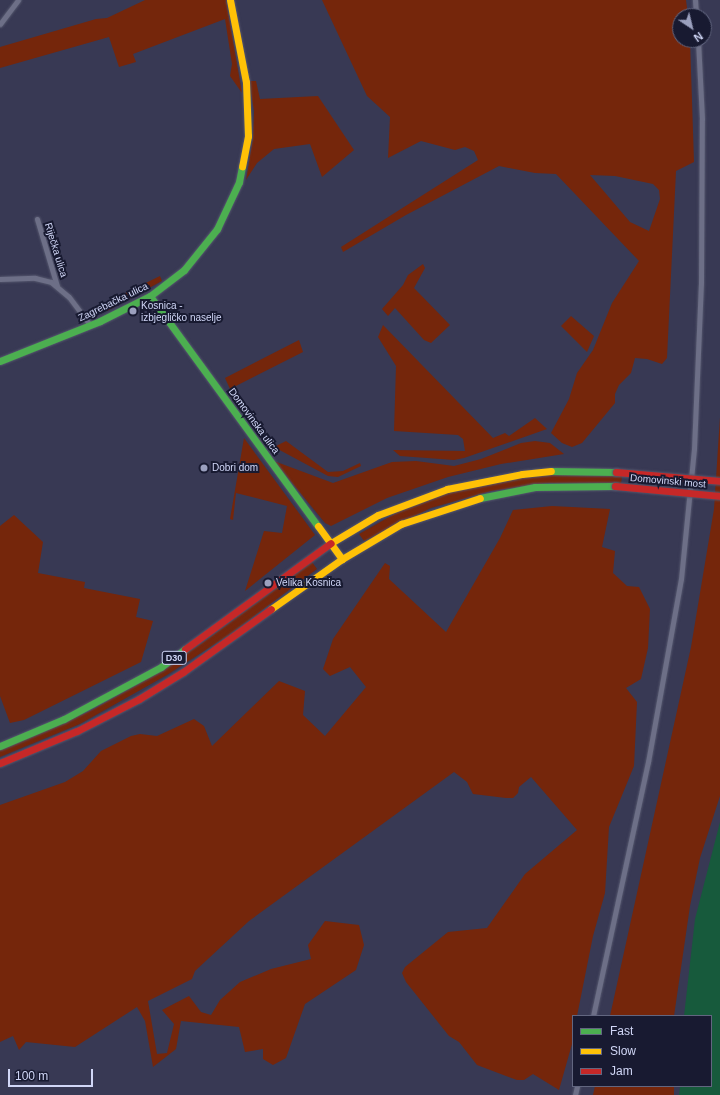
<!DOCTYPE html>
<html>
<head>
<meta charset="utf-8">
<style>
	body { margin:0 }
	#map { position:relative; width:720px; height:1095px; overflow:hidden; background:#383954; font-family:Helvetica,sans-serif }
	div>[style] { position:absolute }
	.green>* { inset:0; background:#75260b }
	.water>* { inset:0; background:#175a3c }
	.roads { filter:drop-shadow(0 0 1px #54566d) drop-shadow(0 0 1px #54566d) }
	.street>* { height:5px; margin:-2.5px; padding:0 2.5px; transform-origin:2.5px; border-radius:2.5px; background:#6d6f87 }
	.fast>* { height:7px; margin:-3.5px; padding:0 3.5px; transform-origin:3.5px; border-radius:3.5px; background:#4caf50 }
	.slow>* { height:7px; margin:-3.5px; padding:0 3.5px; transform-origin:3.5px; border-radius:3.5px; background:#ffc107 }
	.jam>* { height:7px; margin:-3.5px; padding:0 3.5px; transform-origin:3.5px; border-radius:3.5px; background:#c62828 }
	.bridges { filter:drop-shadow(0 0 1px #54566d) drop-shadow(0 0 1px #54566d) }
	.jam-bridge>* { height:7px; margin:-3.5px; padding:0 3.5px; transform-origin:3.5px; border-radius:3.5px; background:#c62828 }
	.dots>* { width:11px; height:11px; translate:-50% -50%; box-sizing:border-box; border:2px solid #181a31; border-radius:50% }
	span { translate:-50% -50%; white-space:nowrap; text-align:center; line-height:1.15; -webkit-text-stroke:4px #181a31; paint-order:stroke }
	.shield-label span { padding:1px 3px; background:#181a31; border:1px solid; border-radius:3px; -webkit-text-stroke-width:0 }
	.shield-label { font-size:9px; color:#d1d7f7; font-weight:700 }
	.street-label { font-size:10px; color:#d1d7f7 }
	.poi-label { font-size:10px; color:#d1d7f7 }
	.left { translate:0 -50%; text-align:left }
	.legend { position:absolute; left:572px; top:1015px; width:140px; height:72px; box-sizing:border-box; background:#181a31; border:1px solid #626680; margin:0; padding:5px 7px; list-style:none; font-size:12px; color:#d1d7f7 }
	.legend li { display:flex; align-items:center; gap:8px; height:20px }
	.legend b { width:20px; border:1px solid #626680 }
	.north { position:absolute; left:672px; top:8px; width:40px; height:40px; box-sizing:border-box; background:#181a31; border:1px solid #626680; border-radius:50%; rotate:145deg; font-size:11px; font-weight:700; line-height:16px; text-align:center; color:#d1d7f7 }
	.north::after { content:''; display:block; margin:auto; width:14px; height:18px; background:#9ba0be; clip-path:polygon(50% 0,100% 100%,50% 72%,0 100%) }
	.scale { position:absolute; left:8px; top:1069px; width:85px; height:18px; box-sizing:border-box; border:2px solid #d1d7f7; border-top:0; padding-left:5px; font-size:12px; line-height:14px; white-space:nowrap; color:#d1d7f7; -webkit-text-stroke:3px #181a31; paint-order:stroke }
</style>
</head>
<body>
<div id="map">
	<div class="green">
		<i style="clip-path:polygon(145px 0,226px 0,242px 93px,230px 76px,232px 64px,225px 19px,133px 54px,136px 62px,119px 67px,109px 37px,0 68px,0 47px,96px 19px,107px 18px)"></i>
		<i style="clip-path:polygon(evenodd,322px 0,686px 0,688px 16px,680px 16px,680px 40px,690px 40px,694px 162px,676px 171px,667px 358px,662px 364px,647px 359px,635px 358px,631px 373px,619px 385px,615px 394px,615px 403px,582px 443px,572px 447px,562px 443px,551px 433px,569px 399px,577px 373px,593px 350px,612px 303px,639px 261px,556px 174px,535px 173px,499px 166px,406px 215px,343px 252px,341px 247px,478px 160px,474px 151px,465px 147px,455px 150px,421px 141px,388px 158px,390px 117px,367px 96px,322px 0,590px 175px,615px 176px,653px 184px,659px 190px,660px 199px,649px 231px,630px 222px,590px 175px)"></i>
		<i style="clip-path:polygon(249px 81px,256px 81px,260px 99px,318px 96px,354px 150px,322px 177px,310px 144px,274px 149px,257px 163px,246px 180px,253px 138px,254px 111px)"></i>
		<i style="clip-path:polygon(423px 264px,425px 268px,414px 288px,450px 325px,431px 343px,424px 340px,395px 308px,388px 316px,382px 309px,403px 285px,408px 275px)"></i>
		<i style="clip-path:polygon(160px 276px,162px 281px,107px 311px,105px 303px)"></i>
		<i style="clip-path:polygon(571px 316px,594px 336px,587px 352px,561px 326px)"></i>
		<i style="clip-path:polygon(383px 325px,493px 438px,505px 433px,509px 436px,535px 418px,547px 429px,464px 458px,454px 460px,400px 456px,393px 450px,465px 451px,463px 439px,458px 435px,394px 431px,396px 366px,378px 337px)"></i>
		<i style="clip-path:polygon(299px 340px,303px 352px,230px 389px,225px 378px)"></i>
		<i style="clip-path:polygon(720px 417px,720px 796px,700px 858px,690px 906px,674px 1016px,610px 1016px,691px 647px,714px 509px)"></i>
		<i style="clip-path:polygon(244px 438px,315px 535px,245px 591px,264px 531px,282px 533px,287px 506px,236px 493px,233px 520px,230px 519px)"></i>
		<i style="clip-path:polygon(286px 441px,328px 472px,343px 471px,360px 463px,361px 466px,338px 477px,328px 476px,274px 447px)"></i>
		<i style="clip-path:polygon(535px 441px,550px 443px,564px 454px,501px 464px,448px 477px,387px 498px,331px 526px,325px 523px,274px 461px,333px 483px,392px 462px,416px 461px,454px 466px,481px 459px,521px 443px)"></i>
		<i style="clip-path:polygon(547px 474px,622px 476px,621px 484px,548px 483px,491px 491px,431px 508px,364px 541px,359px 534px,412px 504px,434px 496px,501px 480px)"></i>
		<i style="clip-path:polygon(552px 506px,610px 509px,602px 547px,615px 551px,613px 573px,627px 586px,639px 587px,650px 609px,648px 648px,641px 679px,626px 688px,637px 702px,634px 766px,609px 827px,605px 893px,593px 936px,577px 1016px,573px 1016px,572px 1044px,559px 1090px,533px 1074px,524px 1080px,517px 1080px,477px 1065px,459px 1042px,449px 1036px,406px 982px,402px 973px,405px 967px,448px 932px,487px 928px,525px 874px,577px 830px,531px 777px,519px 787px,518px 793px,513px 798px,506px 798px,473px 794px,467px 782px,454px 772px,249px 921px,195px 971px,192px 979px,148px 1001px,157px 1054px,167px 1053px,174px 1024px,162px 1010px,189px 996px,201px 1012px,211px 1015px,220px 1000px,240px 982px,271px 969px,311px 959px,308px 945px,325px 921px,359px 925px,364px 945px,356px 970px,305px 1004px,286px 1058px,273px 1065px,263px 1059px,263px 1049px,245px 1052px,239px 1027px,181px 1021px,176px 1049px,153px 1067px,145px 1021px,137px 1007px,75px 1047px,26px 1042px,19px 1050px,13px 1036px,0 1042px,0 805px,65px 782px,83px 771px,101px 751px,131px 736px,140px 734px,157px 736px,194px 719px,204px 726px,212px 746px,279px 681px,305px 691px,303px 715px,325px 736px,366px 687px,350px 667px,330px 676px,323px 669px,333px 639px,385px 563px,390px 566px,389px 579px,446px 632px,500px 538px,513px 510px)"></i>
		<i style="clip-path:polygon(14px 515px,43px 542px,38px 573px,85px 582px,84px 588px,140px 599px,136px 617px,153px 621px,141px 662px,24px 720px,10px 723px,0 696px,0 526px)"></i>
		<i style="clip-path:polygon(312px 562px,317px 569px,229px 635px,167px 675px,80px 724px,0 757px,0 749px,90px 711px,149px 678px,202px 643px)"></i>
		<i style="clip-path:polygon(595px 1086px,674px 1086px,674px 1095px,593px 1095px)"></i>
	</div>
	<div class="water">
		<i style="clip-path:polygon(720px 822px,720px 1095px,679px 1095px,680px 1086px,711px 1086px,711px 1016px,684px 1016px,695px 919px)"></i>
	</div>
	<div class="roads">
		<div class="street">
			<i style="left:695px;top:0;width:16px;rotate:86deg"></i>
			<i style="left:0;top:24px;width:30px;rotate:-53deg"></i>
			<i style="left:37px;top:219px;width:70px;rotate:73.4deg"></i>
			<i style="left:0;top:279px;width:35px;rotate:-2deg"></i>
			<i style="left:35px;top:278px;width:16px;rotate:14deg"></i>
			<i style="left:51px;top:282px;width:23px;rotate:40deg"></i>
			<i style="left:69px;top:297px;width:35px;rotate:53deg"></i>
			<i style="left:593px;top:1016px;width:260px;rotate:-77.8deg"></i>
			<i style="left:648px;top:762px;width:186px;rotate:-79.8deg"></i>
			<i style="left:681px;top:579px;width:131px;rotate:-84.3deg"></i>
			<i style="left:694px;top:449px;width:165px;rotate:-87.6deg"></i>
			<i style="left:701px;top:284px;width:165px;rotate:-89.7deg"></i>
			<i style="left:702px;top:119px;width:79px;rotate:-92.9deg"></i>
			<i style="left:575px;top:1095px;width:9px;rotate:-77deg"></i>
		</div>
		<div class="fast">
			<i style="left:150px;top:296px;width:285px;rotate:53.9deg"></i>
			<i style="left:0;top:361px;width:108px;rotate:-21.8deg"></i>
			<i style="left:100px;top:321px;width:56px;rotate:-26.6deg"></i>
			<i style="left:150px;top:296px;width:43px;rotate:-37.4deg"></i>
			<i style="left:184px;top:270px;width:53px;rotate:-51.2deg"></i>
			<i style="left:217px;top:229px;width:52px;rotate:-64.9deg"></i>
			<i style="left:239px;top:182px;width:16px;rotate:-79deg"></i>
			<i style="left:551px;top:471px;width:65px;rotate:0.9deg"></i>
			<i style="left:480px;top:498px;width:56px;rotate:-11.3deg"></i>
			<i style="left:535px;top:487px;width:80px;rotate:-0.7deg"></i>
			<i style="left:0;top:746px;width:69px;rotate:-22.9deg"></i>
			<i style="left:64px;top:719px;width:110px;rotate:-28.2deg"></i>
			<i style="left:161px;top:667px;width:30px;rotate:-37deg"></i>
		</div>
		<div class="slow">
			<i style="left:230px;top:0;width:84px;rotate:79deg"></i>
			<i style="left:246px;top:82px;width:54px;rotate:87.9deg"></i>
			<i style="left:248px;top:136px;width:31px;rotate:101deg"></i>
			<i style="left:318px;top:526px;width:41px;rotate:54deg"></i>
			<i style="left:342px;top:559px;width:69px;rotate:-30.7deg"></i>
			<i style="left:401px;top:524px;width:83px;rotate:-18.2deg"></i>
			<i style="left:331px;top:543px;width:55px;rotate:-30.8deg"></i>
			<i style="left:378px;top:515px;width:74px;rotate:-20.6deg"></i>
			<i style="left:447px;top:489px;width:76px;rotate:-11.3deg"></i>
			<i style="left:522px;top:474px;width:29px;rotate:-6deg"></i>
			<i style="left:271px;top:609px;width:87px;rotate:-35.2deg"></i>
		</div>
		<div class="jam">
			<i style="left:185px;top:649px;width:180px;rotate:-36deg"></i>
			<i style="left:0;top:763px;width:83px;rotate:-22.6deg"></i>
			<i style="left:77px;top:731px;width:70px;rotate:-27.3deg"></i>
			<i style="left:139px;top:699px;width:52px;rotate:-31.5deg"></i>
			<i style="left:183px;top:672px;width:108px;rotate:-35.6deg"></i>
		</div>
	</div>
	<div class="bridges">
		<div class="jam-bridge">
			<i style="left:616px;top:472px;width:104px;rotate:4.9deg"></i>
			<i style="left:615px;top:486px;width:105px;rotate:5.4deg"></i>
		</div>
	</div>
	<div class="dots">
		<i style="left:133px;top:311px;background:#9ba0be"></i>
		<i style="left:204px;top:468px;background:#9ba0be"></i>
		<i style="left:268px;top:583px;background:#9ba0be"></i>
	</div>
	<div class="shield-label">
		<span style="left:174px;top:658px">D30</span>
	</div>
	<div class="street-label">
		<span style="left:56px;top:250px;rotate:73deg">Riječka ulica</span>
		<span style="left:113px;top:302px;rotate:-26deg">Zagrebačka ulica</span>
		<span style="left:254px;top:421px;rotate:54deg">Domovinska ulica</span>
		<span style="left:668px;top:481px;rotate:5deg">Domovinski most</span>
	</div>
	<div class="poi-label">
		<span class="left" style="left:141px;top:311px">Kosnica -<br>izbjegličko naselje</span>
		<span class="left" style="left:212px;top:468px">Dobri dom</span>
		<span class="left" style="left:276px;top:583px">Velika Kosnica</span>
	</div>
	<ul class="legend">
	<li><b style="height:5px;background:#4caf50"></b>Fast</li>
	<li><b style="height:5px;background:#ffc107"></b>Slow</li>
	<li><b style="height:5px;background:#c62828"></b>Jam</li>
	</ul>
	<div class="north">N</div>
	<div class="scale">100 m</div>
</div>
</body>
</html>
